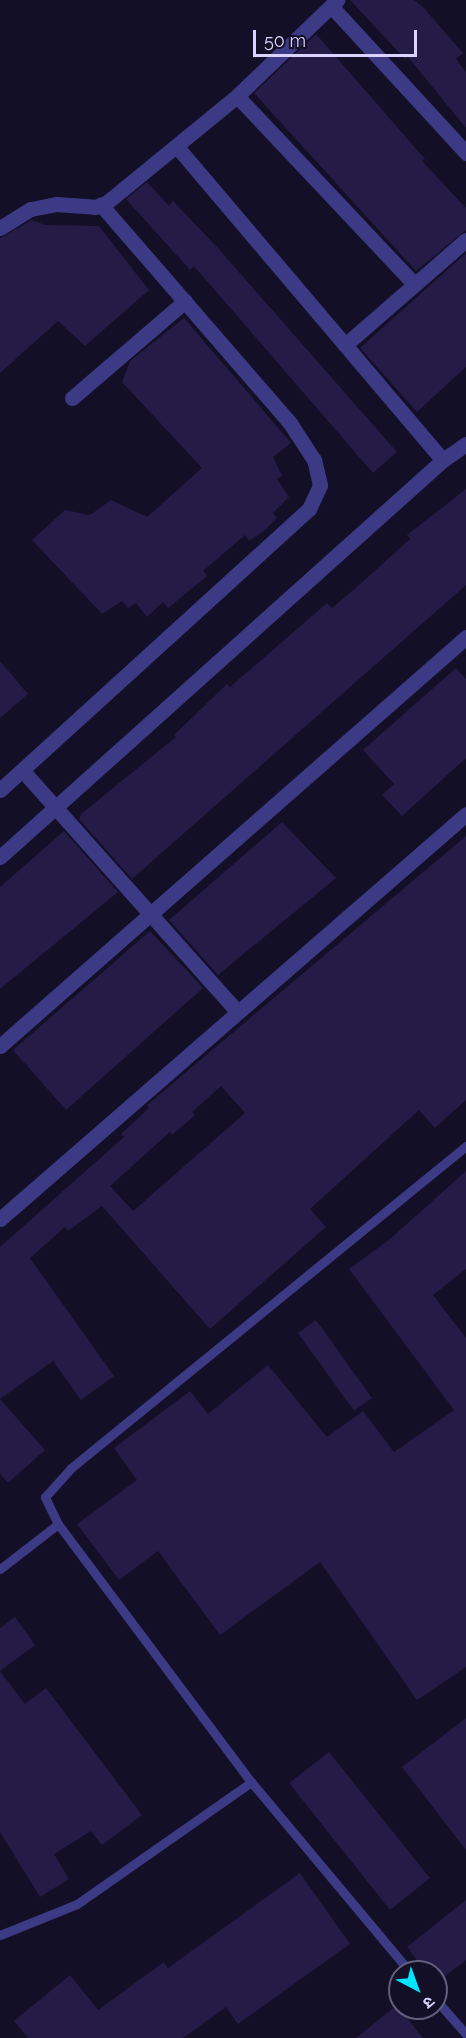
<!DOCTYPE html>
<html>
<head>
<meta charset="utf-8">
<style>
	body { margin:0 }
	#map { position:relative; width:466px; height:2038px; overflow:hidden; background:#130f26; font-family:Raleway,"Noto Sans Devanagari",sans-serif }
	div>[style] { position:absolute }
	.building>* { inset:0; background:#241b47 }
	.lane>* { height:9px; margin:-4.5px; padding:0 4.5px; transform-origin:4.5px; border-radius:4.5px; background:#3d3a85 }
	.street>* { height:15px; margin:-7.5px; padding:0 7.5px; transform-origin:7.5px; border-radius:7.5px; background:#3d3a85 }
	span { translate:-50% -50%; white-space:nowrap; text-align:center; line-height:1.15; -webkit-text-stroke:4.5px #130f26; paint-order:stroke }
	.north { position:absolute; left:388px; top:1960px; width:60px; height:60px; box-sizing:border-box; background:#130f26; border:2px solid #625e7d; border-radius:50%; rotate:139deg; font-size:16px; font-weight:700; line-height:24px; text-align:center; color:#d9d4ff }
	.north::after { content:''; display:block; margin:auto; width:21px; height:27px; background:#00e5ff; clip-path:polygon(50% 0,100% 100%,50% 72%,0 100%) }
	.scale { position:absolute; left:253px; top:30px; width:164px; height:27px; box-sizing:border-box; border:3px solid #d9d4ff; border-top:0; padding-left:8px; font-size:18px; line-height:21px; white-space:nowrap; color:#d9d4ff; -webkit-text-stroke:4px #130f26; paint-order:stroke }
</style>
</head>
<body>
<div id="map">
	<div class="building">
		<i style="clip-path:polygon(350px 0,414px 0,422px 6px,463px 53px,456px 59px,466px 72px,466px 128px,408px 57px,405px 59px)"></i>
		<i style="clip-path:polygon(316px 34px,425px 159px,422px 161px,466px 208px,466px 230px,416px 271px,254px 93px)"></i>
		<i style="clip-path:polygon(147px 182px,169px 206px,173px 201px,216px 246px,397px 452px,373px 473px,194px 266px,190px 270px,126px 199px)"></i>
		<i style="clip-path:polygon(32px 220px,45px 225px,99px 226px,149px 290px,85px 346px,58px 321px,0 373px,0 238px)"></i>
		<i style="clip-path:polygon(466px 253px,466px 367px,417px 412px,360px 348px)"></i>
		<i style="clip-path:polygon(184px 318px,291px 443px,273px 457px,282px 476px,277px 479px,289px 497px,273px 513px,277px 518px,264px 531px,249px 541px,245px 535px,203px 571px,207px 576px,168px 608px,163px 602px,147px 617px,136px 603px,128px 608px,122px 601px,102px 614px,32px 540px,65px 510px,90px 515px,111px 500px,147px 517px,202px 468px,122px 382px,130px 361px)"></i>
		<i style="clip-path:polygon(466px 489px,466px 585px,132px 879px,79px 819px,81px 814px,176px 737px,174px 735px,227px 684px,230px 687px,327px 603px,332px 608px,358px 586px,410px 539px,407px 535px)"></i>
		<i style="clip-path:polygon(0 661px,28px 694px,0 718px)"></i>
		<i style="clip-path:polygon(456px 668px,466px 679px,466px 758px,402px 816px,382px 795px,394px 784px,363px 750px)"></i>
		<i style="clip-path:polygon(282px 822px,336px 878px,218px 975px,169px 920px)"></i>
		<i style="clip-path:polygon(64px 831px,118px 892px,0 989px,0 887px)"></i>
		<i style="clip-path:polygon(evenodd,466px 836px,466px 1100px,435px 1128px,419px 1110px,310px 1209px,326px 1227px,210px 1329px,102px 1206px,68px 1231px,65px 1227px,30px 1258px,114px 1376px,81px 1400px,53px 1361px,0 1399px,0 1247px,124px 1137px,121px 1134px,149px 1108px,147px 1105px,466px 836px,221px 1086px,245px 1113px,133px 1211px,110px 1186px,170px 1132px,172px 1135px,195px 1115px,192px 1112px,221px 1086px)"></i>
		<i style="clip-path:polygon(150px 931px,203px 988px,66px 1110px,13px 1050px)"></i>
		<i style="clip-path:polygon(466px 1171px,466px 1269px,433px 1295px,466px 1338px,466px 1667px,417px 1700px,320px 1562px,220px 1635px,158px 1551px,119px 1580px,77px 1524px,137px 1480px,114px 1448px,190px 1391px,208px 1414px,268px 1365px,327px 1437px,363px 1411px,394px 1452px,454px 1410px,349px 1269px,390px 1239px)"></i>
		<i style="clip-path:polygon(316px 1320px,372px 1398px,354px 1411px,298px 1333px)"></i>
		<i style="clip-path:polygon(0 1399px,45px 1450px,8px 1483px,0 1474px)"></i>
		<i style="clip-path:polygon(15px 1617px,35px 1645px,0 1671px,25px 1704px,46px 1688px,142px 1815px,102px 1845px,91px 1831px,54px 1854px,69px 1879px,40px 1897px,0 1832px,0 1628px)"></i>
		<i style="clip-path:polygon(466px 1718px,466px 1850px,402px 1767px)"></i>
		<i style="clip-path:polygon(329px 1752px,430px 1878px,390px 1910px,289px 1783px)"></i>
		<i style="clip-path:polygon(300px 1873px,350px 1944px,238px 2024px,226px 2007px,183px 2038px,28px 2038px,14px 2021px,70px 1975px,98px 2010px,164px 1962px,168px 1968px)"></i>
		<i style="clip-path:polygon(466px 1900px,466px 1960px,436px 1983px,436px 1972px,426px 1972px,407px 1947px)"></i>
		<i style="clip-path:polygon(397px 2005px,423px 2038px,356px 2038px)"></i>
	</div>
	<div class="lane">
		<i style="left:0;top:1569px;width:73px;rotate:-37.8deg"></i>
		<i style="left:0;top:1935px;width:83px;rotate:-21.9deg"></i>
		<i style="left:77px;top:1904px;width:213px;rotate:-35deg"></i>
		<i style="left:410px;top:1972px;width:248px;rotate:-129.9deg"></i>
		<i style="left:251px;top:1782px;width:322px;rotate:-126.8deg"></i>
		<i style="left:58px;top:1524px;width:30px;rotate:-116deg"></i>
		<i style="left:45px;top:1497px;width:39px;rotate:-48deg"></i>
		<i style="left:71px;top:1468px;width:510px;rotate:-39.19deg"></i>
		<i style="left:436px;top:2000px;width:45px;rotate:48.6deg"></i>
	</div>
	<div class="street">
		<i style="left:331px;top:6px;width:200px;rotate:47.4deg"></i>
		<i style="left:237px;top:96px;width:258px;rotate:46.7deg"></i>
		<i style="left:178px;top:148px;width:409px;rotate:49.7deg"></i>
		<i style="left:0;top:228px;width:36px;rotate:-32deg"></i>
		<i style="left:31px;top:209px;width:25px;rotate:-11deg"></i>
		<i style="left:56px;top:204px;width:39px;rotate:4deg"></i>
		<i style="left:95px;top:207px;width:12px;rotate:-20deg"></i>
		<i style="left:106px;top:203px;width:169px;rotate:-39.2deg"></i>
		<i style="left:237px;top:96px;width:139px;rotate:-43.8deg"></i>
		<i style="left:345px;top:345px;width:160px;rotate:-41deg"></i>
		<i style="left:72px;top:398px;width:149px;rotate:-40.6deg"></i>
		<i style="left:23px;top:771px;width:322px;rotate:48.3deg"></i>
		<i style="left:0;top:790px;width:418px;rotate:-42.3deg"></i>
		<i style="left:309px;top:509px;width:26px;rotate:-65deg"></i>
		<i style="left:320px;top:485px;width:26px;rotate:-103deg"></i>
		<i style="left:314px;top:460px;width:44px;rotate:-123deg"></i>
		<i style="left:290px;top:423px;width:289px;rotate:-130.9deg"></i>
		<i style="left:0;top:857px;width:595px;rotate:-41.87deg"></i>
		<i style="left:443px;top:460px;width:28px;rotate:-35deg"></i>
		<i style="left:0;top:1046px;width:620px;rotate:-41.27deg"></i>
		<i style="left:0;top:1219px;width:617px;rotate:-40.99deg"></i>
	</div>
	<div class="north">उ</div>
	<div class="scale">50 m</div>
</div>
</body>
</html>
